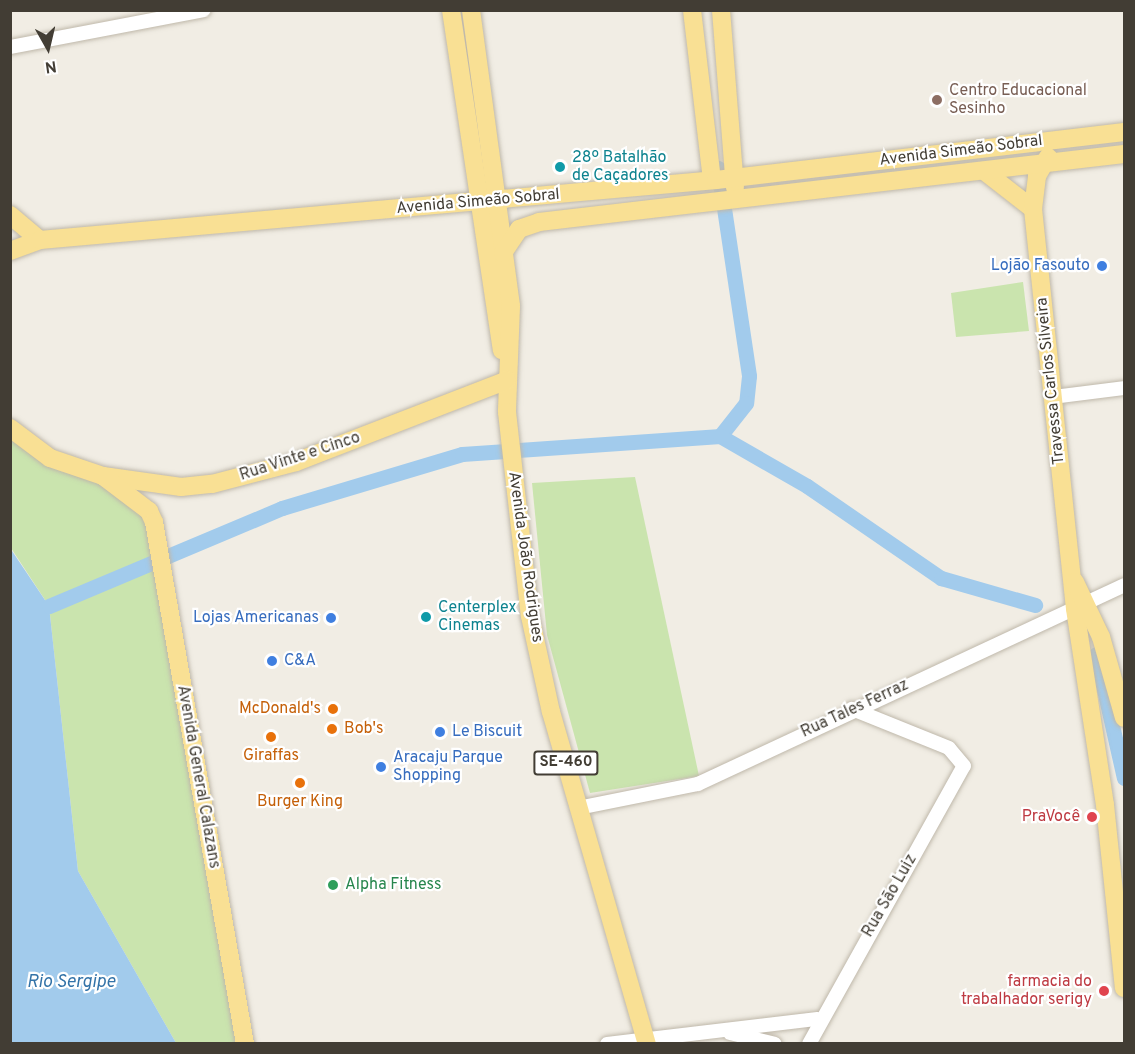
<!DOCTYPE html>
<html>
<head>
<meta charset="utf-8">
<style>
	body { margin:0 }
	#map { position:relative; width:1135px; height:1054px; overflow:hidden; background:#f1ede4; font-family:Overpass,sans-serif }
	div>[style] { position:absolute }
	.green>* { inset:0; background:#cae4ae }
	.water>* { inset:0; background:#a2cbec }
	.canal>* { height:15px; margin:-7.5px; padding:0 7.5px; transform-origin:7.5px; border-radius:7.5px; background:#a2cbec }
	.roads { filter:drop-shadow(0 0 2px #bfb8aa) drop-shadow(0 0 2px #bfb8aa) }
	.minor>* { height:14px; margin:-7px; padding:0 7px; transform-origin:7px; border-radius:7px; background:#fff }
	.major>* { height:18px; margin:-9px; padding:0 9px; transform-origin:9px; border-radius:9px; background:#f9e094 }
	.dots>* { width:16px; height:16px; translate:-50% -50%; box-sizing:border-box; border:3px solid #fff; border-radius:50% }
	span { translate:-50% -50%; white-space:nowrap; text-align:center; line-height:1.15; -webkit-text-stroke:4.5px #fff; paint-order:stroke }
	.shield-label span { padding:2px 4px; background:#fff; border:2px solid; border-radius:4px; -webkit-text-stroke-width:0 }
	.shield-label { font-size:15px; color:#423d34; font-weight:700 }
	.education-label { font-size:16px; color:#785e54 }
	.left { translate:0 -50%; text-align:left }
	.street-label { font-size:16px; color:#423d34 }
	.culture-label { font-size:16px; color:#0d838f }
	.shop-label { font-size:16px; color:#366cbe }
	.right { translate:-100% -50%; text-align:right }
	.food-label { font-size:16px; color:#c56008 }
	.health-label { font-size:16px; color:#be3a42 }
	.leisure-label { font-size:16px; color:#27864d }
	.water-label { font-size:18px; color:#3373a8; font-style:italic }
	.frame { position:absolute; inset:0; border:12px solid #423d34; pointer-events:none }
	.north { position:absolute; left:18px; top:18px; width:60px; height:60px; -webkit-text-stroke:4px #fff; paint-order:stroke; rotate:172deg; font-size:16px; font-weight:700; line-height:24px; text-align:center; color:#423d34 }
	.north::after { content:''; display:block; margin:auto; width:21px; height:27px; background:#423d34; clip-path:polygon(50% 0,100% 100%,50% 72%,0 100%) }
</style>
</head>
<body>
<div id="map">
	<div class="green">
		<i style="clip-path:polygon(1023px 282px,1029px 331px,956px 337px,951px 293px)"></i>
		<i style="clip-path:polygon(10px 433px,149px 511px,245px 1043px,176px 1043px,78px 871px,49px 606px,11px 548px)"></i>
		<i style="clip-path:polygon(635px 477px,699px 776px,590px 793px,547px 635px,532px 483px)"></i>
	</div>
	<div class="water">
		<i style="clip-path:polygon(10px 548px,49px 606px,78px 871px,176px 1043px,11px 1043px)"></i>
	</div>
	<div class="canal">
		<i style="left:718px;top:168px;width:210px;rotate:81.5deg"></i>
		<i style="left:749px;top:376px;width:27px;rotate:96deg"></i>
		<i style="left:746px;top:403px;width:42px;rotate:128.2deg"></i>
		<i style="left:49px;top:606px;width:253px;rotate:-22.8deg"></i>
		<i style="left:282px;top:508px;width:188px;rotate:-16.7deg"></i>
		<i style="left:462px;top:454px;width:259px;rotate:-4deg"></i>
		<i style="left:720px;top:436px;width:100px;rotate:29.9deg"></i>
		<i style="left:807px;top:486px;width:163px;rotate:34.5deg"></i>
		<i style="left:941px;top:578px;width:98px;rotate:16deg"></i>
		<i style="left:1096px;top:654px;width:127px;rotate:77.3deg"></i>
	</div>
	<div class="roads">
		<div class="minor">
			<i style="left:10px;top:47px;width:197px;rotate:-10.8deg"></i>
			<i style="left:1053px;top:397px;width:72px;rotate:-7.2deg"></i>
			<i style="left:578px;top:808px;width:122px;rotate:-11.3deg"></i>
			<i style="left:698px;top:784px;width:470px;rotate:-25deg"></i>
			<i style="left:730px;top:1033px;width:46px;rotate:13.7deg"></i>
			<i style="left:607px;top:1044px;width:212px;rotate:-6.8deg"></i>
			<i style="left:809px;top:1044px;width:318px;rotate:-60.9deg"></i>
			<i style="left:964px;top:766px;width:23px;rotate:-130deg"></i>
			<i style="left:949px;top:748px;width:105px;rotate:-158.1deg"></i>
		</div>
		<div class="major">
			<i style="left:451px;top:10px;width:344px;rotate:81.5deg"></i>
			<i style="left:471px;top:10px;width:299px;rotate:82.3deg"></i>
			<i style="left:511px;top:306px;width:106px;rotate:92.2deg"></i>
			<i style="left:507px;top:412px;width:205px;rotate:83.6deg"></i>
			<i style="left:530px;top:616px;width:98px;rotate:77.7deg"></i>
			<i style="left:551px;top:712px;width:346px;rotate:73.9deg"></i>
			<i style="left:692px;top:10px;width:171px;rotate:83.3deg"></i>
			<i style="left:721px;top:10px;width:178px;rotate:85.5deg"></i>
			<i style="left:984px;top:171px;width:62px;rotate:37.8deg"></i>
			<i style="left:1033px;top:209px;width:402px;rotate:84deg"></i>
			<i style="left:1075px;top:609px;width:198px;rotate:81.3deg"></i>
			<i style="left:1105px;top:805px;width:184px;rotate:84.1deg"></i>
			<i style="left:1033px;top:209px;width:33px;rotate:-83deg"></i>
			<i style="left:1037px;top:176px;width:22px;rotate:-60deg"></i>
			<i style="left:10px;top:215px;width:39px;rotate:40deg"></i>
			<i style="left:10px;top:251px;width:32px;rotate:-20deg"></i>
			<i style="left:40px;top:240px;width:679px;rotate:-5.07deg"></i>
			<i style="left:716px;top:180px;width:411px;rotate:-6.7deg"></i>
			<i style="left:503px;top:253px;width:29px;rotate:-56deg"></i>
			<i style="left:519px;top:229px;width:21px;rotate:-19deg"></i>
			<i style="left:539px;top:222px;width:589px;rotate:-6.63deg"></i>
			<i style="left:10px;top:428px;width:50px;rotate:36.9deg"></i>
			<i style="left:50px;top:458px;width:56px;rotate:18.8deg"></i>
			<i style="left:103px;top:476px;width:79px;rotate:8deg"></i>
			<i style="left:181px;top:487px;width:31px;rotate:-6deg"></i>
			<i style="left:212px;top:484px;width:87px;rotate:-14.7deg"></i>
			<i style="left:296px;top:462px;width:226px;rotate:-21.2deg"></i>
			<i style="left:103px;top:476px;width:58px;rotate:37.3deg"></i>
			<i style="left:149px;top:511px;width:12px;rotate:66deg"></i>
			<i style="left:154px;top:522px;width:530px;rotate:80.11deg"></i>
			<i style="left:1075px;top:582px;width:61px;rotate:64.7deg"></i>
			<i style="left:1101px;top:637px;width:84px;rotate:74.1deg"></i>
		</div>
	</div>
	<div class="dots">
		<i style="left:937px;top:100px;background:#8d6e63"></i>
		<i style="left:560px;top:167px;background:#0f9aa8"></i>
		<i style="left:1102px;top:266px;background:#3f7fe0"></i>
		<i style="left:426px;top:617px;background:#0f9aa8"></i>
		<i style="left:331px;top:618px;background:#3f7fe0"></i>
		<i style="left:272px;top:661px;background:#3f7fe0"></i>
		<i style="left:333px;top:709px;background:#e8710a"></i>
		<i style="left:332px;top:729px;background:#e8710a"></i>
		<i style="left:440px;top:732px;background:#3f7fe0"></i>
		<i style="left:271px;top:737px;background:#e8710a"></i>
		<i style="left:381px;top:767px;background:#3f7fe0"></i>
		<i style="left:300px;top:783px;background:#e8710a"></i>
		<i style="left:1092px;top:817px;background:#e0444e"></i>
		<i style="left:333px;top:885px;background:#2e9e5b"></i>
		<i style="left:1104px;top:991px;background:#e0444e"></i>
	</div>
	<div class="shield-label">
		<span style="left:566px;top:763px">SE-460</span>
	</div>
	<div class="education-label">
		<span class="left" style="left:949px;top:100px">Centro Educacional<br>Sesinho</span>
	</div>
	<div class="street-label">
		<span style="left:961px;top:151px;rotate:-7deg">Avenida Simeão Sobral</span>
		<span style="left:478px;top:202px;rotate:-5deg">Avenida Simeão Sobral</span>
		<span style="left:1051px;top:381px;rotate:-96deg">Travessa Carlos Silveira</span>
		<span style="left:300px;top:457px;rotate:-18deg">Rua Vinte e Cinco</span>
		<span style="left:525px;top:557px;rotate:82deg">Avenida João Rodrigues</span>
		<span style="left:855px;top:709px;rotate:-25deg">Rua Tales Ferraz</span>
		<span style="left:198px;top:777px;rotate:80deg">Avenida General Calazans</span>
		<span style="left:890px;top:896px;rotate:-60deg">Rua São Luiz</span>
	</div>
	<div class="culture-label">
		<span class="left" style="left:572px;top:167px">28º Batalhão<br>de Caçadores</span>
		<span class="left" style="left:438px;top:617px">Centerplex<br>Cinemas</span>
	</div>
	<div class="shop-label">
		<span class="right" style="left:1090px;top:266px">Lojão Fasouto</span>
		<span class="right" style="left:319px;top:618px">Lojas Americanas</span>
		<span class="left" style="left:284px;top:661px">C&amp;A</span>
		<span class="left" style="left:452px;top:732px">Le Biscuit</span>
		<span class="left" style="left:393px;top:767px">Aracaju Parque<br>Shopping</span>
	</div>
	<div class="food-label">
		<span class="right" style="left:321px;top:709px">McDonald's</span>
		<span class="left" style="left:344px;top:729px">Bob's</span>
		<span style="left:271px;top:756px">Giraffas</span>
		<span style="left:300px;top:802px">Burger King</span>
	</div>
	<div class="health-label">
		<span class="right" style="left:1080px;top:817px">PraVocê</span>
		<span class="right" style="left:1092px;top:991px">farmacia do<br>trabalhador serigy</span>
	</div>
	<div class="leisure-label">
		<span class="left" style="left:345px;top:885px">Alpha Fitness</span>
	</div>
	<div class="water-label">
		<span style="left:71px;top:983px">Rio Sergipe</span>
	</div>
	<div class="frame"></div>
	<div class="north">N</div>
</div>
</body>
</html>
